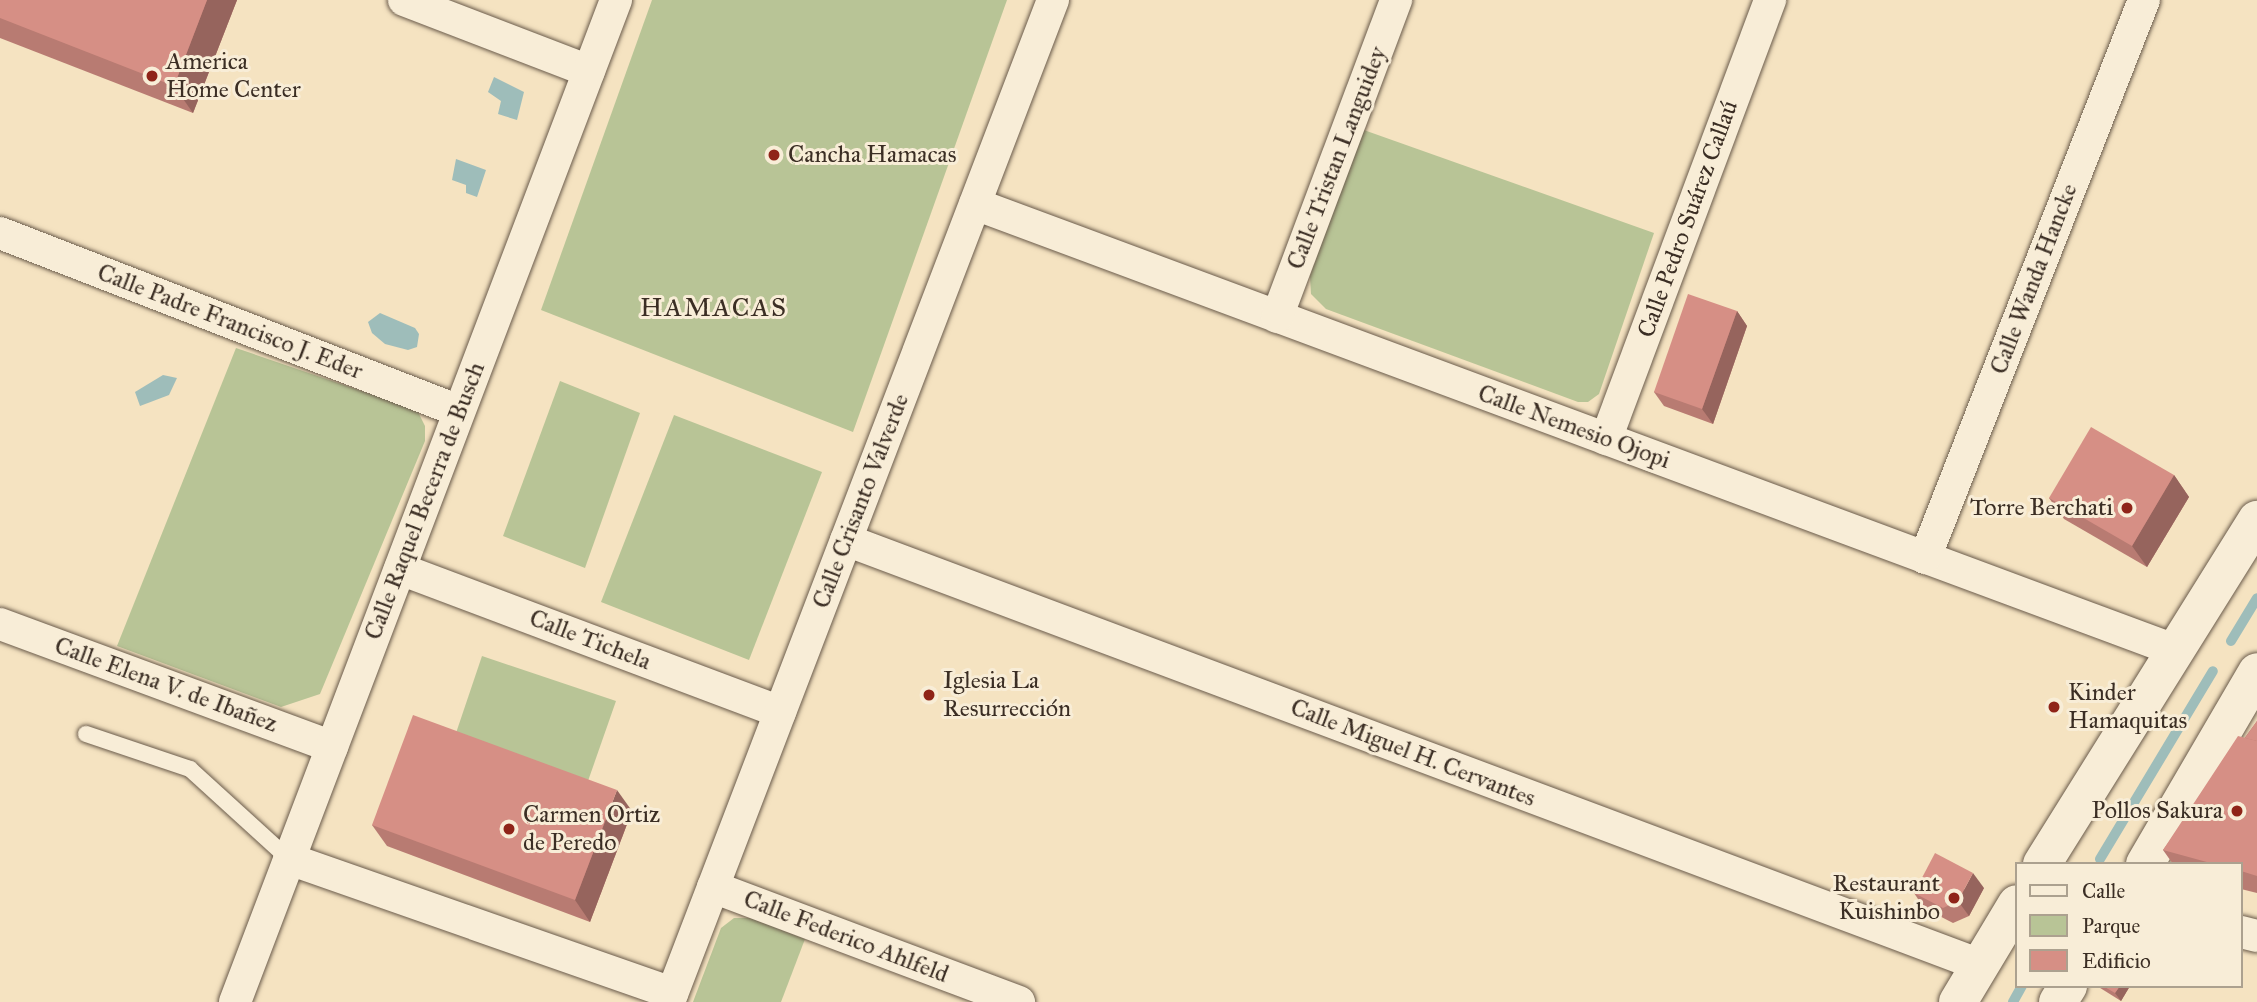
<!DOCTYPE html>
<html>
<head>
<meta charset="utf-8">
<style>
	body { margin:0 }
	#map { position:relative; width:2257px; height:1002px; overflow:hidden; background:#f5e3c1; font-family:"IM FELL Great Primer",serif }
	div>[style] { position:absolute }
	.green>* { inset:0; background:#b8c496 }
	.water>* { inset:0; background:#9ebdba }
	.stream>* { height:10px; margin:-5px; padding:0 5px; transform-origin:5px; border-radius:5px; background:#9ebdba }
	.roads { filter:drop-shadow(0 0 2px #6a5b4b) drop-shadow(0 0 2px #6a5b4b) }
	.lane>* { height:16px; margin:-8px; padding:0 8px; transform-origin:8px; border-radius:8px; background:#f8edd7 }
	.street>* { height:32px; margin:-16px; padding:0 16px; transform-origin:16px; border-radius:16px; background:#f8edd7 }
	.secondary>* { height:38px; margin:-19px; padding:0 19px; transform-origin:19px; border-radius:19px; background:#f8edd7 }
	.wall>* { inset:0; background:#b87b72 }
	.shaded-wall>* { inset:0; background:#96645d }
	.building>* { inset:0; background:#d68f85 }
	.dots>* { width:19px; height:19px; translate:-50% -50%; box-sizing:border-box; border:4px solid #f8edd7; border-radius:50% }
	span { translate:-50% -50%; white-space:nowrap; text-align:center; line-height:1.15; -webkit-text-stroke:6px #f8edd7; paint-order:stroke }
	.poi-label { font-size:24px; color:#3b2e24 }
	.left { translate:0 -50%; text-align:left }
	.right { translate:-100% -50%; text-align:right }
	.street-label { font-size:24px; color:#3b2e24 }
	.neighbourhood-label { font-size:26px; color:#3b2e24; letter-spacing:2px }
	.legend { position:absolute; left:2015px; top:862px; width:228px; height:126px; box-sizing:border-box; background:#f8edd7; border:2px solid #aca18f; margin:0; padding:9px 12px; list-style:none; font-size:21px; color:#3b2e24 }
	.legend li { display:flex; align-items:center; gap:14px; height:35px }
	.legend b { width:35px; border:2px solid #aca18f }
</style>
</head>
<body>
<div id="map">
	<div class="green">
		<i style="clip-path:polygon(652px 0,1007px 0,853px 432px,541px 310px)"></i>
		<i style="clip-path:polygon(1361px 129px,1654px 233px,1599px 394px,1588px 402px,1578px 402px,1326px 309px,1311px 294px,1310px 276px)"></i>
		<i style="clip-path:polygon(236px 348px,417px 410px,425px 426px,425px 441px,320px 694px,281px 707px,117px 646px)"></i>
		<i style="clip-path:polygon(560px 381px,640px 413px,585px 568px,503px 536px)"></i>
		<i style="clip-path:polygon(674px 415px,822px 472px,749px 660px,601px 602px)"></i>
		<i style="clip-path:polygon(482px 656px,616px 701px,588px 781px,455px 736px)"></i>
		<i style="clip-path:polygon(734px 918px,750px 918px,805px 939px,781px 1002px,693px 1002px,721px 928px)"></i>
	</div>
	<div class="water">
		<i style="clip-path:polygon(494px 77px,524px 92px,517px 120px,498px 114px,501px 101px,488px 92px)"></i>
		<i style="clip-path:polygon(456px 159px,486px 170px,477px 197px,466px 193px,466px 185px,452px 180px)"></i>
		<i style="clip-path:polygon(380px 313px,415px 328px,419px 334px,417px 347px,408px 350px,385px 344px,372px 333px,368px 322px)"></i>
		<i style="clip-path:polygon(163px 375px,177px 378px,169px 395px,140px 406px,135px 392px)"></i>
	</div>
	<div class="stream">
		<i style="left:2231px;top:641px;width:50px;rotate:-58.8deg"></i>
		<i style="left:2100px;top:859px;width:219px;rotate:-59deg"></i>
		<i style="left:2013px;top:1002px;width:18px;rotate:-61deg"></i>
	</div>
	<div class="roads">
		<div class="lane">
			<i style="left:86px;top:734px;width:110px;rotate:18.6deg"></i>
			<i style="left:190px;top:769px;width:134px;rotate:42.3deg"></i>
		</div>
		<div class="street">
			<i style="left:404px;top:0;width:198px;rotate:21deg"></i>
			<i style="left:975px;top:204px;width:1279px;rotate:20.4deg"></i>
			<i style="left:0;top:233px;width:492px;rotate:21.2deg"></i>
			<i style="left:1277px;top:317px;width:339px;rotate:-69.4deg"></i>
			<i style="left:1606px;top:439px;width:469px;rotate:-69.5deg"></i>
			<i style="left:846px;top:540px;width:1211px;rotate:20.54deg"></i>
			<i style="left:1925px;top:558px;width:599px;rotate:-68.57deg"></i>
			<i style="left:400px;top:569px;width:406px;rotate:20.6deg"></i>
			<i style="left:0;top:624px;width:354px;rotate:20.3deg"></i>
			<i style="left:289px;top:859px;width:406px;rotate:19.3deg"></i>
			<i style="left:713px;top:887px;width:327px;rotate:20.6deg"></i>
			<i style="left:2241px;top:932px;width:16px;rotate:14deg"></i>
			<i style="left:235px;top:1002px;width:1072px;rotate:-69.18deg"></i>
			<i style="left:669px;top:1002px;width:1073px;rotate:-69.03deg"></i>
		</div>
		<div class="secondary">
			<i style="left:2042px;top:864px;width:406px;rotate:-58deg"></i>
			<i style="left:2145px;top:864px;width:222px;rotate:-59.7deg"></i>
			<i style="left:1958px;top:1002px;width:114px;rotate:-59deg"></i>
			<i style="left:2058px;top:1002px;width:19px;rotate:-58deg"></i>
		</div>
	</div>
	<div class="wall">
		<i style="clip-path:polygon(0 0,237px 0,193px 113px,0 38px)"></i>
		<i style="clip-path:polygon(1737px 311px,1747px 326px,1713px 424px,1664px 406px,1654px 392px)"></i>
		<i style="clip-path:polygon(2174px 475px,2189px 497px,2147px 567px,2064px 519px,2049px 498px)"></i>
		<i style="clip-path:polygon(2257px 721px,2257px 893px,2241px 889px,2241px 864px,2173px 864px,2163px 850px)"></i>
		<i style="clip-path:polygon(632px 811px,590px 922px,387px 846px,372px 825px)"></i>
		<i style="clip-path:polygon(1984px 888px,1969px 916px,1953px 923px,1924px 908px,1914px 893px)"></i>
		<i style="clip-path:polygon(2097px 986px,2130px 986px,2121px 1001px)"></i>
	</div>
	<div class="shaded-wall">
		<i style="clip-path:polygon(207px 0,237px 0,193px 113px,174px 86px)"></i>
		<i style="clip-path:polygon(1737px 311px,1747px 326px,1713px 424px,1702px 409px)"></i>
		<i style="clip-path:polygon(2174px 475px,2189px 497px,2147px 567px,2132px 546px)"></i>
		<i style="clip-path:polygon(617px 790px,632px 811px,590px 922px,575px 900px)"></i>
		<i style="clip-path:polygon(1973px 873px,1984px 888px,1969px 916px,1958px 901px)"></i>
		<i style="clip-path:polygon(2120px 986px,2130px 986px,2121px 1001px,2115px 993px)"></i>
	</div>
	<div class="building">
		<i style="clip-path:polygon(0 0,207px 0,174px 86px,0 18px)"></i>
		<i style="clip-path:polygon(1688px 294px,1737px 311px,1702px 409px,1654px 392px)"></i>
		<i style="clip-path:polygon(2091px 427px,2174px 475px,2132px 546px,2049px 498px)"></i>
		<i style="clip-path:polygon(413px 715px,617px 790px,575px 900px,372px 825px)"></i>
		<i style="clip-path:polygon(2257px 721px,2257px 741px,2245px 738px)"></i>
		<i style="clip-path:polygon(2238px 736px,2257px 741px,2257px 876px,2241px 871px,2241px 864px,2214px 864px,2163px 850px)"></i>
		<i style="clip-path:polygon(1935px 853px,1973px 873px,1958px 901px,1943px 908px,1914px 893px)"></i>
		<i style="clip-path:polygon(2103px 986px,2120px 986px,2115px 993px)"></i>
	</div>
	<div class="dots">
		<i style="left:152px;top:76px;background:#8f2418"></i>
		<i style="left:774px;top:155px;background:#8f2418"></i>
		<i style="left:2127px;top:508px;background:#8f2418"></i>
		<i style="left:929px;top:695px;background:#8f2418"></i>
		<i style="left:2054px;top:707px;background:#8f2418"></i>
		<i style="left:2237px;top:811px;background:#8f2418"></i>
		<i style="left:509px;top:829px;background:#8f2418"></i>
		<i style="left:1954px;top:898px;background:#8f2418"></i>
	</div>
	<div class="poi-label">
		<span class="left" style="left:166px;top:76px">America<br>Home Center</span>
		<span class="left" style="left:788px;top:155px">Cancha Hamacas</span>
		<span class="right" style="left:2113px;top:508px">Torre Berchati</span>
		<span class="left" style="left:943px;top:695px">Iglesia La<br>Resurrección</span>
		<span class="left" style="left:2068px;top:707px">Kinder<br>Hamaquitas</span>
		<span class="right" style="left:2223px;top:811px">Pollos Sakura</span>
		<span class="left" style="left:523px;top:829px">Carmen Ortiz<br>de Peredo</span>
		<span class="right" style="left:1940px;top:898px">Restaurant<br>Kuishinbo</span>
	</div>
	<div class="street-label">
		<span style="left:1337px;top:158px;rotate:-69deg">Calle Tristan Languidey</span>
		<span style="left:1688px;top:219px;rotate:-70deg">Calle Pedro Suárez Callaú</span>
		<span style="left:2034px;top:279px;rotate:-69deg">Calle Wanda Hancke</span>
		<span style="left:230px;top:322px;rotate:21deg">Calle Padre Francisco J. Eder</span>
		<span style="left:1574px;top:427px;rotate:20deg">Calle Nemesio Ojopi</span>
		<span style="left:425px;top:501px;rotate:-69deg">Calle Raquel Becerra de Busch</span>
		<span style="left:861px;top:501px;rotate:-69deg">Calle Crisanto Valverde</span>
		<span style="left:590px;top:640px;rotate:21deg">Calle Tichela</span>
		<span style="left:166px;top:685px;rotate:20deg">Calle Elena V. de Ibañez</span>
		<span style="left:1413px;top:753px;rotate:21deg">Calle Miguel H. Cervantes</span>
		<span style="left:846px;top:937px;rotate:21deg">Calle Federico Ahlfeld</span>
	</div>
	<div class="neighbourhood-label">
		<span style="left:714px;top:308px">HAMACAS</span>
	</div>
	<ul class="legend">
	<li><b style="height:9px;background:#f8edd7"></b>Calle</li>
	<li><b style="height:19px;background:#b8c496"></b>Parque</li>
	<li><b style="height:19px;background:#d68f85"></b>Edificio</li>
	</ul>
</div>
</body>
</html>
